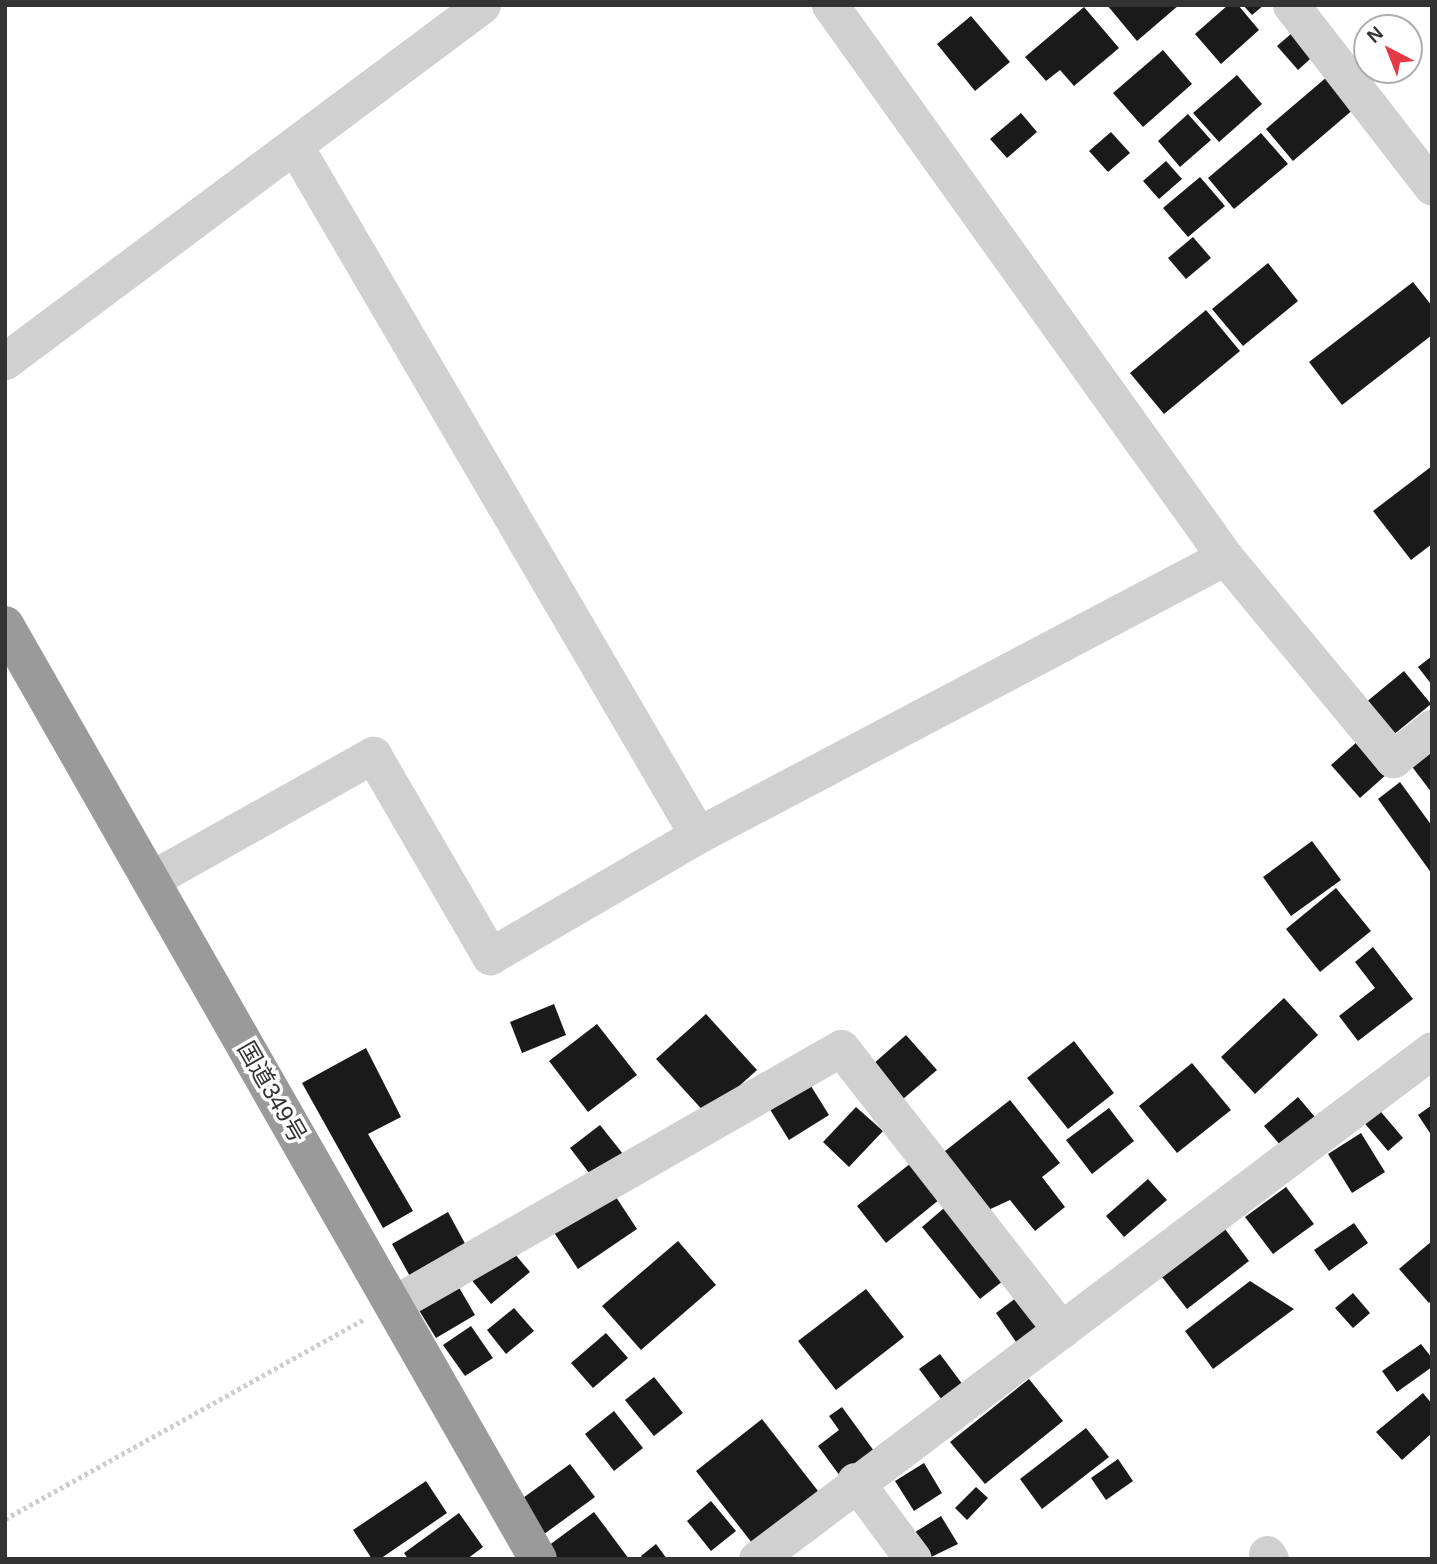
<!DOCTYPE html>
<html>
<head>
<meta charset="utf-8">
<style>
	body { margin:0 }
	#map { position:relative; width:1437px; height:1564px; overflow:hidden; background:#fff; font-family:Helvetica,"Noto Sans JP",sans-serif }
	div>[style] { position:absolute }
	.building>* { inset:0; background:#1a1a1a }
	.path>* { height:4.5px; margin-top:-2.25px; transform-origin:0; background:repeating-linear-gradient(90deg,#cdcdcd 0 3.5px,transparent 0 7px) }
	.minor>* { height:37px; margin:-18.5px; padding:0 18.5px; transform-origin:18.5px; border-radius:18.5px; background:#d0d0d0 }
	.highway>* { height:38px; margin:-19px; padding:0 19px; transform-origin:19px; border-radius:19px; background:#9a9a9a }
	span { translate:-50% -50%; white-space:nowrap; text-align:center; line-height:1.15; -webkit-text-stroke:7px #fff; paint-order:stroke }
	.street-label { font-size:24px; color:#333 }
	.frame { position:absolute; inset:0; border:7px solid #333; pointer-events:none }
	.north { position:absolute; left:1353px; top:14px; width:70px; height:70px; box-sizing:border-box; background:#fff; border:2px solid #adadad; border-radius:50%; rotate:318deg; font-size:19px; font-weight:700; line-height:28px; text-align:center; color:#333 }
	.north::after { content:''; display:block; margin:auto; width:24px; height:32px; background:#e63946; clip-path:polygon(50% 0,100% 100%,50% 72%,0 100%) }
</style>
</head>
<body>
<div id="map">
	<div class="building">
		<i style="clip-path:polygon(1107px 5px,1179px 5px,1137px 41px)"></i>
		<i style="clip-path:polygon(1228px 5px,1238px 5px,1259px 30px,1221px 64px,1195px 34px)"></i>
		<i style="clip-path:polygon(1243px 5px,1264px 5px,1252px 15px)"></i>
		<i style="clip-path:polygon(1084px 7px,1119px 48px,1074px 86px,1060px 70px,1046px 81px,1025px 57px)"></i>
		<i style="clip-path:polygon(971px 16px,1010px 62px,975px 91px,937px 44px)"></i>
		<i style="clip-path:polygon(1300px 26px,1320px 50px,1298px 70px,1277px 46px)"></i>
		<i style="clip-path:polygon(1163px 50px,1192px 84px,1143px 127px,1113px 93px)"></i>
		<i style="clip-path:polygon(1237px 75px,1262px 104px,1219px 142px,1193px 113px)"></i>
		<i style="clip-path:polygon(1328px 76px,1355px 108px,1293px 161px,1266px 129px)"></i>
		<i style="clip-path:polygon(1021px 113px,1037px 132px,1007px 158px,990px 139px)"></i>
		<i style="clip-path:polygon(1188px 114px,1211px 140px,1180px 167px,1158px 141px)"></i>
		<i style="clip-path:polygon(1111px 132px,1130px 153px,1108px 172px,1089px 151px)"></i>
		<i style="clip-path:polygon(1261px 133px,1288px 164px,1234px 209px,1208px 178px)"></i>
		<i style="clip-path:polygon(1166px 161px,1182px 179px,1159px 199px,1143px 181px)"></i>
		<i style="clip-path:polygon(1200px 177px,1225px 206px,1188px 237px,1163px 208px)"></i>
		<i style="clip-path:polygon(1193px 237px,1211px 258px,1186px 279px,1168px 258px)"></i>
		<i style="clip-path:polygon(1268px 263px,1298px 301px,1243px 346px,1212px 309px)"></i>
		<i style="clip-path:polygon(1413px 282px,1432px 306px,1432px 335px,1342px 405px,1309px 362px)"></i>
		<i style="clip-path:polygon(1206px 310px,1240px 351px,1164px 414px,1130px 373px)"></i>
		<i style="clip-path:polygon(1432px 466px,1432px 544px,1411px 560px,1373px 511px)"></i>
		<i style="clip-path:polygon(1432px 656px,1432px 685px,1418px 667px)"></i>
		<i style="clip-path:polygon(1404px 671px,1431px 704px,1392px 736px,1365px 703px)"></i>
		<i style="clip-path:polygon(1358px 741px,1387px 774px,1360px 798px,1331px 765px)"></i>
		<i style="clip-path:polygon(1432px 747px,1432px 793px,1410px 764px)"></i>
		<i style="clip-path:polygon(1400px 782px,1432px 826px,1432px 874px,1378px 799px)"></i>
		<i style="clip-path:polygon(1312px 841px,1341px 880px,1291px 916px,1263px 877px)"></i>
		<i style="clip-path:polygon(1336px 888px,1371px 931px,1320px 972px,1286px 929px)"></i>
		<i style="clip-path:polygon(1373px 947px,1413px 999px,1358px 1041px,1339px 1016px,1375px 988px,1355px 962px)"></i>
		<i style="clip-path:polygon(1284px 998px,1318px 1035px,1255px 1094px,1221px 1057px)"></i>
		<i style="clip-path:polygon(554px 1004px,566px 1035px,522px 1053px,510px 1022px)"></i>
		<i style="clip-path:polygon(706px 1014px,757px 1070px,707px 1115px,656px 1059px)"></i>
		<i style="clip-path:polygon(597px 1024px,637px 1075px,588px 1112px,549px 1061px)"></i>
		<i style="clip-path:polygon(906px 1035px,937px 1070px,903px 1099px,872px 1065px)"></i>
		<i style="clip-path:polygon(1074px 1041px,1114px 1093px,1068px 1129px,1027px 1078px)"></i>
		<i style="clip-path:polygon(366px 1048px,401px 1117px,368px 1134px,413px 1211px,383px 1228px,302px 1083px)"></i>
		<i style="clip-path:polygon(1192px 1063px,1231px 1110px,1177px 1153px,1139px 1106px)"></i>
		<i style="clip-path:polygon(806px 1078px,829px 1115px,789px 1140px,766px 1103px)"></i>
		<i style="clip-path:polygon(1298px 1097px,1320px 1123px,1286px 1152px,1264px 1126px)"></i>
		<i style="clip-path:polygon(1010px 1100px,1060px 1163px,1042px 1177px,1065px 1207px,1035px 1231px,1010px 1200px,984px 1212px,940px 1155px)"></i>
		<i style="clip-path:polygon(1432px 1105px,1432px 1136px,1418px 1115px)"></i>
		<i style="clip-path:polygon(1376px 1106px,1403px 1138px,1388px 1151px,1361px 1119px)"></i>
		<i style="clip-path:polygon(856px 1107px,883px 1131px,849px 1167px,823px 1142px)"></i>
		<i style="clip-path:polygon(1109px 1108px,1134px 1141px,1092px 1174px,1066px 1140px)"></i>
		<i style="clip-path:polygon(600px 1125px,627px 1159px,596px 1182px,570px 1148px)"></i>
		<i style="clip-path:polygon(1361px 1133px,1385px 1172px,1352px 1193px,1328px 1154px)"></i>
		<i style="clip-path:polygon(916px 1159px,945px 1195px,886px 1243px,857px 1206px)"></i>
		<i style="clip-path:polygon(1148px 1179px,1167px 1200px,1124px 1237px,1106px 1216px)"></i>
		<i style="clip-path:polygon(1286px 1187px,1314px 1224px,1273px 1254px,1245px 1217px)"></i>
		<i style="clip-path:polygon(612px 1191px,637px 1229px,578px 1269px,553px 1231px)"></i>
		<i style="clip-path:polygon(950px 1203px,1008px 1277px,980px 1299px,922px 1227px)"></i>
		<i style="clip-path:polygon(448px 1212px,468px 1249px,412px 1280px,392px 1244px)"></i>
		<i style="clip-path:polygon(1354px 1223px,1368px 1243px,1329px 1271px,1314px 1250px)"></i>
		<i style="clip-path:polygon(1225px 1229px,1249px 1261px,1187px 1309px,1162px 1277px)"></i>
		<i style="clip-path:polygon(678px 1241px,716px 1285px,641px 1350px,602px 1306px)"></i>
		<i style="clip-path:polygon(1432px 1241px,1432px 1300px,1429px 1303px,1399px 1269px)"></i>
		<i style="clip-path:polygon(509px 1247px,530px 1272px,491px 1304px,470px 1278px)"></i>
		<i style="clip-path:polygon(1250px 1281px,1294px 1309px,1213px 1369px,1185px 1331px)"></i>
		<i style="clip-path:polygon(457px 1284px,475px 1315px,436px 1338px,417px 1307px)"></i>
		<i style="clip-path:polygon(866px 1289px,904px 1337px,836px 1390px,798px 1341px)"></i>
		<i style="clip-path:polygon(1353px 1293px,1370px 1313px,1353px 1328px,1335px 1308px)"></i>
		<i style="clip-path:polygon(1020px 1295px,1046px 1330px,1021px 1349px,996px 1313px)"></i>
		<i style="clip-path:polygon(514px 1308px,534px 1331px,506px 1354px,487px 1330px)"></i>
		<i style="clip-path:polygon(471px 1326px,493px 1358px,465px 1376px,443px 1345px)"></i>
		<i style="clip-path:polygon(606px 1333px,628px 1358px,593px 1388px,571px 1363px)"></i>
		<i style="clip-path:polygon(1421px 1344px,1432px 1358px,1432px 1367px,1397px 1392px,1382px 1371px)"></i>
		<i style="clip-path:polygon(940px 1354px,963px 1385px,942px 1400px,919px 1369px)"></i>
		<i style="clip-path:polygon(654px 1377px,683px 1413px,654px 1436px,625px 1400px)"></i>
		<i style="clip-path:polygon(1029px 1379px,1063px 1421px,985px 1484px,950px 1442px)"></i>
		<i style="clip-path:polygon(1423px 1393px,1432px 1404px,1432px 1433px,1402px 1460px,1376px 1432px)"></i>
		<i style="clip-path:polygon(842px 1407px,874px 1451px,840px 1476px,818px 1446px,839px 1430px,829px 1416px)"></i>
		<i style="clip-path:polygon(614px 1411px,643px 1448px,614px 1471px,585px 1434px)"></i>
		<i style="clip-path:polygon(762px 1419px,818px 1491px,752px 1543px,696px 1471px)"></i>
		<i style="clip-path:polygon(1086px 1428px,1109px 1457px,1042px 1509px,1020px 1479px)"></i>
		<i style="clip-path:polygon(1118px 1459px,1133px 1481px,1106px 1500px,1091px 1478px)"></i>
		<i style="clip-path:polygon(924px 1463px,942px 1493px,914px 1511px,895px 1481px)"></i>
		<i style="clip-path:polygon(570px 1464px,595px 1497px,540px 1537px,516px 1503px)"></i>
		<i style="clip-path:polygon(426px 1481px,447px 1513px,380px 1559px,372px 1559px,353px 1530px)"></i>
		<i style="clip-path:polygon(976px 1487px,988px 1498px,967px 1520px,955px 1508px)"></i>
		<i style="clip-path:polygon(711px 1501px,736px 1531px,711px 1551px,687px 1521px)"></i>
		<i style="clip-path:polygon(594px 1512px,629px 1559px,558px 1559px,548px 1546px)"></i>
		<i style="clip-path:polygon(459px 1513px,483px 1547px,467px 1559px,408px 1559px,404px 1553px)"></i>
		<i style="clip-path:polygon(941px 1516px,958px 1544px,927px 1559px,912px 1534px)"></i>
		<i style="clip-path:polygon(656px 1544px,667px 1559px,643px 1559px,641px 1556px)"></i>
	</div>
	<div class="path">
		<i style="left:5px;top:1519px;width:412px;rotate:-29.1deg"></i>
	</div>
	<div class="minor">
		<i style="left:830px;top:5px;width:679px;rotate:54.41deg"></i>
		<i style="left:1225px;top:557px;width:263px;rotate:50.3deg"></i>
		<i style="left:1393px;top:759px;width:50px;rotate:-38.5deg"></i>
		<i style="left:1291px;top:5px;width:230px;rotate:52.2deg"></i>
		<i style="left:296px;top:148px;width:796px;rotate:59.67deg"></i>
		<i style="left:5px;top:361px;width:595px;rotate:-36.74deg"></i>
		<i style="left:150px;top:880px;width:256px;rotate:-29.3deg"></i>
		<i style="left:373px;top:755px;width:233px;rotate:59.8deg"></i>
		<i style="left:490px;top:956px;width:241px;rotate:-30.2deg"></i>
		<i style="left:698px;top:835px;width:596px;rotate:-27.81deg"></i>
		<i style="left:394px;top:1304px;width:515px;rotate:-29.8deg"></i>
		<i style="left:841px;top:1048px;width:358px;rotate:52deg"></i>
		<i style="left:855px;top:1481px;width:97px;rotate:53.4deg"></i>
		<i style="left:1267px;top:1554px;width:6px;rotate:59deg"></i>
		<i style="left:757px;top:1559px;width:845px;rotate:-37.02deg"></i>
	</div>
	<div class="highway">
		<i style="left:5px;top:625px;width:1075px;rotate:60.29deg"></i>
	</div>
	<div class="street-label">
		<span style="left:272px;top:1092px;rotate:60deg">国道349号</span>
	</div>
	<div class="frame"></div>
	<div class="north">N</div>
</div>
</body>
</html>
